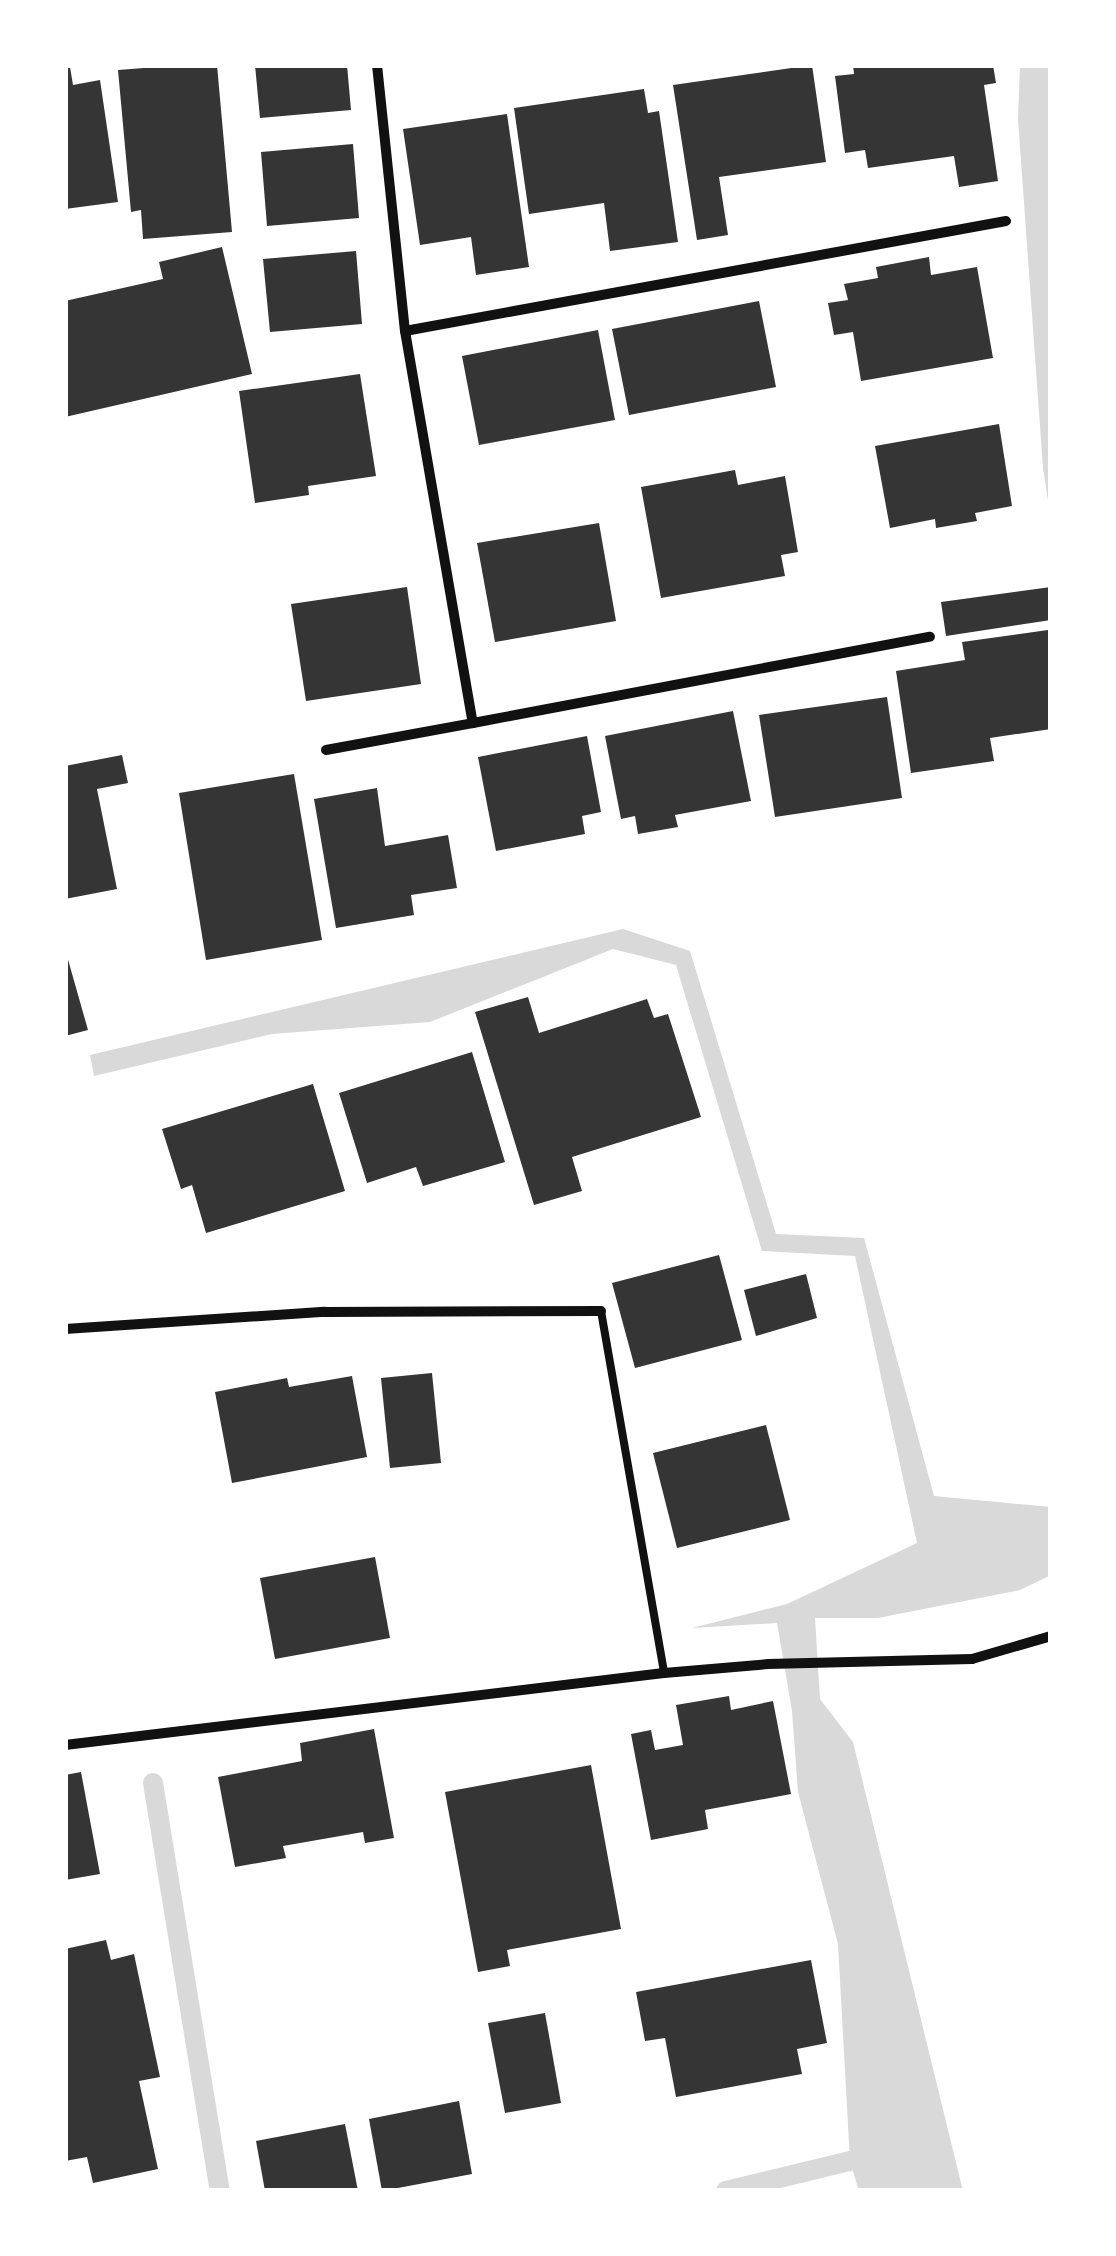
<!DOCTYPE html>
<html>
<head>
<meta charset="utf-8">
<style>
	body { margin:0 }
	#map { position:relative; width:1116px; height:2256px; overflow:hidden; background:#fff; font-family:Commissioner,sans-serif }
	div>[style] { position:absolute }
	.water>* { inset:0; background:#d9d9d9 }
	.stream>* { height:20px; margin:-10px; padding:0 10px; transform-origin:10px; border-radius:10px; background:#d9d9d9 }
	.building>* { inset:0; background:#353535 }
	.service>* { height:8px; margin:-4px; padding:0 4px; transform-origin:4px; border-radius:4px; background:#111 }
	.minor>* { height:10px; margin:-5px; padding:0 5px; transform-origin:5px; border-radius:5px; background:#111 }
	span { translate:-50% -50%; white-space:nowrap; text-align:center; line-height:1.15; -webkit-text-stroke:10px #fff; paint-order:stroke }
	.frame { position:absolute; inset:0; border:68px solid #fff; pointer-events:none }
</style>
</head>
<body>
<div id="map">
	<div class="water">
		<i style="clip-path:polygon(1020px 65px,1051px 65px,1051px 520px,1043px 468px,1018px 119px)"></i>
		<i style="clip-path:polygon(623px 929px,690px 951px,776px 1234px,864px 1238px,934px 1496px,1051px 1507px,1051px 1575px,1020px 1590px,878px 1618px,815px 1618px,820px 1699px,853px 1742px,963px 2191px,859px 2191px,850px 2161px,838px 1944px,798px 1792px,792px 1711px,777px 1623px,692px 1628px,787px 1604px,917px 1543px,855px 1256px,762px 1251px,676px 965px,613px 949px,430px 1022px,272px 1034px,94px 1076px,90px 1055px)"></i>
	</div>
	<div class="stream">
		<i style="left:153px;top:1783px;width:413px;rotate:80.7deg"></i>
		<i style="left:726px;top:2191px;width:128px;rotate:-13.6deg"></i>
	</div>
	<div class="building">
		<i style="clip-path:polygon(182px 65px,217px 65px,232px 232px,143px 239px,141px 210px,131px 212px,118px 70px)"></i>
		<i style="clip-path:polygon(255px 65px,347px 65px,351px 110px,260px 118px)"></i>
		<i style="clip-path:polygon(812px 65px,826px 162px,719px 177px,728px 235px,697px 240px,673px 85px)"></i>
		<i style="clip-path:polygon(853px 65px,993px 65px,996px 83px,984px 85px,998px 181px,959px 187px,954px 156px,868px 168px,865px 150px,845px 153px,835px 76px,854px 74px)"></i>
		<i style="clip-path:polygon(70px 67px,73px 85px,100px 80px,118px 202px,65px 209px,65px 68px)"></i>
		<i style="clip-path:polygon(644px 89px,648px 113px,659px 111px,678px 242px,610px 251px,604px 203px,529px 214px,514px 108px)"></i>
		<i style="clip-path:polygon(507px 114px,529px 267px,476px 275px,471px 237px,420px 245px,403px 129px)"></i>
		<i style="clip-path:polygon(353px 144px,359px 218px,267px 226px,261px 152px)"></i>
		<i style="clip-path:polygon(222px 247px,252px 374px,65px 417px,65px 301px,163px 279px,159px 262px)"></i>
		<i style="clip-path:polygon(356px 251px,362px 324px,270px 332px,263px 259px)"></i>
		<i style="clip-path:polygon(929px 257px,931px 275px,977px 267px,993px 358px,861px 381px,853px 332px,834px 335px,828px 303px,848px 300px,844px 284px,878px 278px,876px 267px)"></i>
		<i style="clip-path:polygon(759px 301px,776px 387px,629px 415px,612px 329px)"></i>
		<i style="clip-path:polygon(598px 330px,615px 420px,479px 445px,462px 356px)"></i>
		<i style="clip-path:polygon(360px 374px,376px 476px,308px 486px,309px 495px,255px 503px,239px 391px)"></i>
		<i style="clip-path:polygon(999px 424px,1012px 506px,975px 513px,977px 521px,936px 528px,935px 519px,890px 528px,875px 446px)"></i>
		<i style="clip-path:polygon(735px 470px,738px 485px,785px 476px,798px 552px,781px 555px,785px 576px,661px 598px,641px 487px)"></i>
		<i style="clip-path:polygon(599px 523px,616px 621px,495px 642px,477px 543px)"></i>
		<i style="clip-path:polygon(407px 587px,421px 684px,306px 701px,291px 604px)"></i>
		<i style="clip-path:polygon(1051px 587px,1051px 620px,946px 636px,941px 602px)"></i>
		<i style="clip-path:polygon(1048px 630px,1051px 729px,990px 738px,994px 761px,911px 773px,896px 671px,965px 660px,962px 642px)"></i>
		<i style="clip-path:polygon(887px 697px,902px 798px,775px 817px,759px 715px)"></i>
		<i style="clip-path:polygon(733px 711px,751px 801px,675px 815px,678px 827px,638px 834px,635px 816px,621px 819px,605px 736px)"></i>
		<i style="clip-path:polygon(587px 736px,601px 812px,582px 816px,585px 834px,496px 851px,478px 757px)"></i>
		<i style="clip-path:polygon(122px 755px,128px 783px,97px 789px,117px 889px,65px 899px,65px 766px)"></i>
		<i style="clip-path:polygon(294px 774px,322px 940px,206px 960px,179px 793px)"></i>
		<i style="clip-path:polygon(377px 788px,385px 846px,448px 835px,457px 888px,411px 895px,414px 915px,336px 928px,314px 799px)"></i>
		<i style="clip-path:polygon(65px 949px,88px 1030px,65px 1036px)"></i>
		<i style="clip-path:polygon(528px 997px,539px 1033px,647px 999px,654px 1018px,668px 1014px,701px 1117px,572px 1157px,582px 1191px,534px 1205px,475px 1012px)"></i>
		<i style="clip-path:polygon(472px 1052px,505px 1162px,423px 1186px,416px 1167px,367px 1183px,339px 1093px)"></i>
		<i style="clip-path:polygon(313px 1084px,345px 1191px,206px 1233px,192px 1185px,181px 1189px,162px 1129px)"></i>
		<i style="clip-path:polygon(719px 1255px,742px 1340px,635px 1368px,612px 1283px)"></i>
		<i style="clip-path:polygon(806px 1274px,817px 1318px,756px 1336px,744px 1290px)"></i>
		<i style="clip-path:polygon(432px 1373px,441px 1463px,390px 1468px,381px 1378px)"></i>
		<i style="clip-path:polygon(352px 1376px,367px 1457px,232px 1483px,215px 1392px,287px 1378px,289px 1387px)"></i>
		<i style="clip-path:polygon(766px 1425px,790px 1520px,677px 1548px,653px 1453px)"></i>
		<i style="clip-path:polygon(375px 1557px,390px 1638px,275px 1659px,260px 1578px)"></i>
		<i style="clip-path:polygon(729px 1696px,731px 1710px,773px 1701px,791px 1794px,705px 1810px,708px 1829px,651px 1840px,631px 1734px,651px 1730px,655px 1750px,683px 1745px,676px 1705px)"></i>
		<i style="clip-path:polygon(374px 1729px,394px 1838px,365px 1843px,363px 1832px,283px 1846px,286px 1858px,235px 1867px,218px 1777px,302px 1761px,300px 1743px)"></i>
		<i style="clip-path:polygon(591px 1765px,621px 1929px,507px 1950px,510px 1966px,478px 1972px,445px 1792px)"></i>
		<i style="clip-path:polygon(81px 1772px,100px 1874px,65px 1880px,65px 1775px)"></i>
		<i style="clip-path:polygon(106px 1940px,111px 1960px,134px 1954px,160px 2077px,139px 2081px,158px 2169px,93px 2183px,87px 2157px,65px 2161px,65px 1949px)"></i>
		<i style="clip-path:polygon(811px 1960px,827px 2043px,797px 2049px,802px 2074px,676px 2097px,665px 2038px,645px 2041px,636px 1992px)"></i>
		<i style="clip-path:polygon(545px 2013px,561px 2103px,505px 2113px,488px 2023px)"></i>
		<i style="clip-path:polygon(459px 2101px,472px 2174px,382px 2191px,369px 2119px)"></i>
		<i style="clip-path:polygon(345px 2124px,358px 2191px,265px 2191px,256px 2141px)"></i>
	</div>
	<div class="service">
		<i style="left:601px;top:1311px;width:367px;rotate:80.1deg"></i>
	</div>
	<div class="minor">
		<i style="left:377px;top:65px;width:267px;rotate:84deg"></i>
		<i style="left:405px;top:331px;width:398px;rotate:80.2deg"></i>
		<i style="left:473px;top:723px;width:465px;rotate:-10.7deg"></i>
		<i style="left:405px;top:331px;width:611px;rotate:-10.37deg"></i>
		<i style="left:326px;top:750px;width:149px;rotate:-10.4deg"></i>
		<i style="left:65px;top:1329px;width:260px;rotate:-3.8deg"></i>
		<i style="left:324px;top:1312px;width:277px;rotate:-0.2deg"></i>
		<i style="left:65px;top:1745px;width:603px;rotate:-6.85deg"></i>
		<i style="left:664px;top:1673px;width:104px;rotate:-4.9deg"></i>
		<i style="left:768px;top:1664px;width:204px;rotate:-1.4deg"></i>
		<i style="left:972px;top:1659px;width:82px;rotate:-16.2deg"></i>
	</div>
	<div class="frame"></div>
</div>
</body>
</html>
